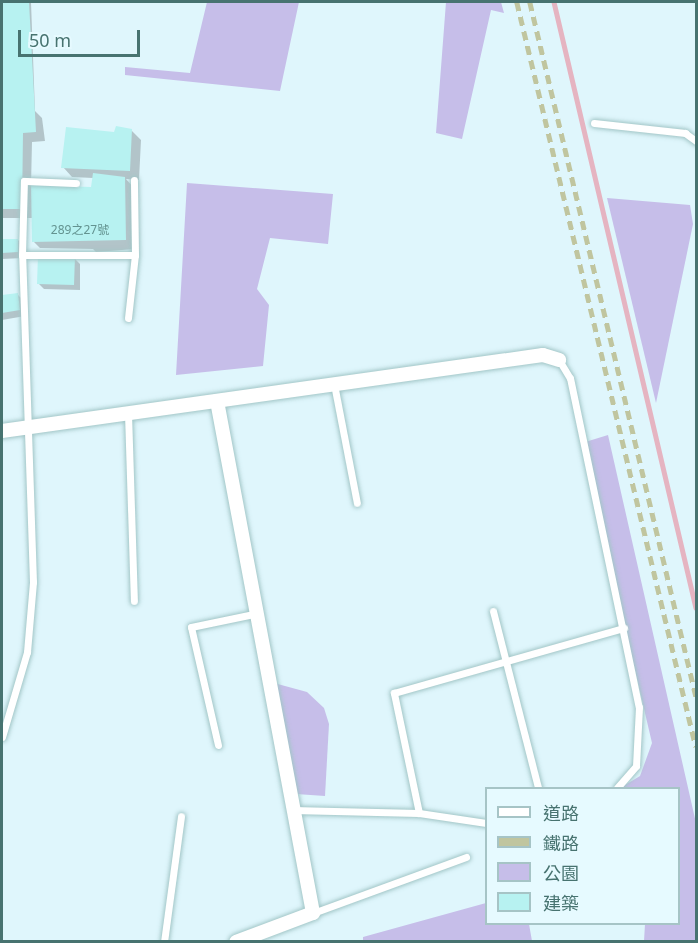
<!DOCTYPE html>
<html>
<head>
<meta charset="utf-8">
<style>
	body { margin:0 }
	#map { position:relative; width:698px; height:943px; overflow:hidden; background:#dff6fc; font-family:"Noto Sans","Noto Sans TC",sans-serif }
	div>[style] { position:absolute }
	.green>* { inset:0; background:#c6bee9 }
	.shadow>* { inset:0; background:#0003 }
	.stream>* { height:4.5px; margin:-2.25px; padding:0 2.25px; transform-origin:2.25px; border-radius:2.25px; background:#e5b4c1 }
	.building>* { inset:0; background:#b7f2f1 }
	.roads { filter:drop-shadow(0 0 2px #a2c6c7) drop-shadow(0 0 2px #a2c6c7) }
	.lane>* { height:7px; margin:-3.5px; padding:0 3.5px; transform-origin:3.5px; border-radius:3.5px; background:#fff }
	.street>* { height:14px; margin:-7px; padding:0 7px; transform-origin:7px; border-radius:7px; background:#fff }
	.rail>* { height:4.5px; margin-top:-2.25px; transform-origin:0; background:repeating-linear-gradient(90deg,#c0c59f 0 9px,transparent 0 15px) }
	span { translate:-50% -50%; white-space:nowrap; text-align:center; line-height:1.15; -webkit-text-stroke:4.5px #e6faff; paint-order:stroke }
	.number-label { font-size:12px; color:#639390 }
	.number-label span { -webkit-text-stroke-width:0 }
	.frame { position:absolute; inset:0; border:3px solid #477370; pointer-events:none }
	.legend { position:absolute; left:485px; top:787px; width:195px; height:138px; box-sizing:border-box; background:#e6faff; border:2px solid #a6c4c6; margin:0; padding:8px 10px; list-style:none; font-size:18px; color:#477370 }
	.legend li { display:flex; align-items:center; gap:12px; height:30px }
	.legend b { width:30px; border:2px solid #a6c4c6 }
	.scale { position:absolute; left:18px; top:30px; width:122px; height:27px; box-sizing:border-box; border:3px solid #477370; border-top:0; padding-left:8px; font-size:18px; line-height:21px; white-space:nowrap; color:#477370; -webkit-text-stroke:4px #e6faff; paint-order:stroke }
</style>
</head>
<body>
<div id="map">
	<div class="green">
		<i style="clip-path:polygon(207px 2px,299px 2px,280px 91px,125px 75px,125px 67px,190px 73px)"></i>
		<i style="clip-path:polygon(446px 2px,501px 2px,504px 13px,491px 10px,462px 139px,436px 133px)"></i>
		<i style="clip-path:polygon(187px 183px,333px 194px,328px 244px,270px 238px,257px 289px,269px 305px,263px 366px,176px 375px)"></i>
		<i style="clip-path:polygon(607px 198px,690px 205px,693px 224px,656px 403px)"></i>
		<i style="clip-path:polygon(608px 435px,696px 823px,696px 941px,644px 941px,645px 924px,678px 924px,678px 788px,620px 788px,640px 776px,652px 743px,582px 443px)"></i>
		<i style="clip-path:polygon(274px 683px,307px 692px,324px 708px,329px 724px,325px 796px,296px 794px)"></i>
		<i style="clip-path:polygon(486px 903px,486px 924px,529px 924px,532px 941px,363px 941px,363px 937px)"></i>
	</div>
	<div class="shadow">
		<i style="clip-path:polygon(2px 2px,31px 2px,35px 111px,42px 118px,45px 141px,32px 142px,31px 186px,92px 188px,93px 178px,72px 177px,63px 167px,115px 134px,131px 130px,141px 140px,139px 180px,126px 179px,134px 188px,135px 249px,96px 252px,93px 249px,40px 248px,34px 242px,33px 218px,2px 218px)"></i>
		<i style="clip-path:polygon(18px 240px,24px 246px,23px 258px,2px 259px,2px 241px)"></i>
		<i style="clip-path:polygon(74px 258px,80px 264px,80px 290px,44px 289px,38px 283px)"></i>
		<i style="clip-path:polygon(18px 295px,24px 301px,25px 316px,2px 320px,2px 297px)"></i>
	</div>
	<div class="stream">
		<i style="left:554px;top:2px;width:622px;rotate:76.81deg"></i>
	</div>
	<div class="building">
		<i style="clip-path:polygon(2px 2px,29px 2px,36px 132px,23px 133px,22px 209px,2px 209px)"></i>
		<i style="clip-path:polygon(116px 126px,132px 129px,130px 171px,61px 168px,66px 127px,114px 132px)"></i>
		<i style="clip-path:polygon(93px 173px,125px 177px,126px 240px,32px 242px,31px 185px,91px 187px)"></i>
		<i style="clip-path:polygon(2px 239px,18px 239px,18px 252px,2px 253px)"></i>
		<i style="clip-path:polygon(38px 255px,75px 256px,74px 285px,37px 284px)"></i>
		<i style="clip-path:polygon(18px 293px,20px 310px,2px 313px,2px 295px)"></i>
	</div>
	<div class="roads">
		<div class="lane">
			<i style="left:594px;top:123px;width:92px;rotate:6.3deg"></i>
			<i style="left:685px;top:133px;width:14px;rotate:36deg"></i>
			<i style="left:22px;top:255px;width:113px"></i>
			<i style="left:128px;top:318px;width:63px;rotate:-83.7deg"></i>
			<i style="left:135px;top:255px;width:75px;rotate:-90.8deg"></i>
			<i style="left:559px;top:360px;width:21px;rotate:59deg"></i>
			<i style="left:570px;top:378px;width:336px;rotate:78.2deg"></i>
			<i style="left:639px;top:707px;width:59px;rotate:92.9deg"></i>
			<i style="left:636px;top:766px;width:29px;rotate:131deg"></i>
			<i style="left:334px;top:384px;width:121px;rotate:79.1deg"></i>
			<i style="left:128px;top:413px;width:188px;rotate:88.2deg"></i>
			<i style="left:493px;top:611px;width:183px;rotate:75.7deg"></i>
			<i style="left:2px;top:737px;width:89px;rotate:-73.6deg"></i>
			<i style="left:27px;top:652px;width:70px;rotate:-85.1deg"></i>
			<i style="left:33px;top:582px;width:327px;rotate:-91.9deg"></i>
			<i style="left:22px;top:255px;width:74px;rotate:-88.5deg"></i>
			<i style="left:24px;top:181px;width:52px;rotate:2.2deg"></i>
			<i style="left:218px;top:745px;width:121px;rotate:-102.9deg"></i>
			<i style="left:191px;top:627px;width:64px;rotate:-11.7deg"></i>
			<i style="left:292px;top:810px;width:127px;rotate:1.4deg"></i>
			<i style="left:419px;top:813px;width:68px;rotate:8.5deg"></i>
			<i style="left:419px;top:813px;width:123px;rotate:-101.8deg"></i>
			<i style="left:394px;top:693px;width:239px;rotate:-15.8deg"></i>
			<i style="left:313px;top:913px;width:163px;rotate:-20.1deg"></i>
			<i style="left:164px;top:942px;width:127px;rotate:-82.3deg"></i>
		</div>
		<div class="street">
			<i style="left:217px;top:401px;width:521px;rotate:79.38deg"></i>
			<i style="left:313px;top:913px;width:82px;rotate:159.4deg"></i>
			<i style="left:2px;top:431px;width:546px;rotate:-8deg"></i>
			<i style="left:543px;top:355px;width:17px;rotate:17deg"></i>
		</div>
	</div>
	<div class="rail">
		<i style="left:517px;top:2px;width:766px;rotate:76.49deg"></i>
		<i style="left:530px;top:2px;width:714px;rotate:76.55deg"></i>
	</div>
	<div class="number-label">
		<span style="left:80px;top:230px">289之27號</span>
	</div>
	<div class="frame"></div>
	<ul class="legend">
	<li><b style="height:8px;background:#fff"></b>道路</li>
	<li><b style="height:8px;background:#c0c59f"></b>鐵路</li>
	<li><b style="height:16px;background:#c6bee9"></b>公園</li>
	<li><b style="height:16px;background:#b7f2f1"></b>建築</li>
	</ul>
	<div class="scale">50 m</div>
</div>
</body>
</html>
